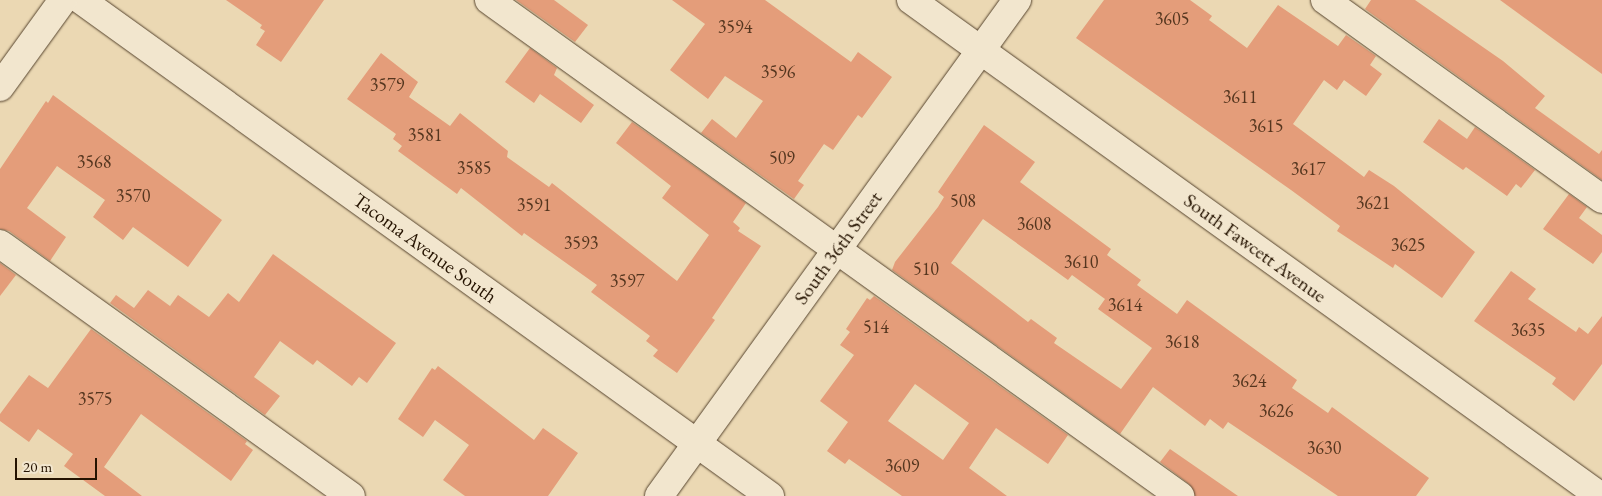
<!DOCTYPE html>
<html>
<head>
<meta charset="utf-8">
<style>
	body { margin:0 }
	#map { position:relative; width:1602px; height:496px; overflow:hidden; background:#ebd8b3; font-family:"EB Garamond",serif }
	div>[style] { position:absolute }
	.building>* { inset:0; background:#e49d7a }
	.roads { filter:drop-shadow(0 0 1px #56442e) drop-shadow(0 0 1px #56442e) }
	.minor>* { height:28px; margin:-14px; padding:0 14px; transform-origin:14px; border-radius:14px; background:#f2e6ce }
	span { translate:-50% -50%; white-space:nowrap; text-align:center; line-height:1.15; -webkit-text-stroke:5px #f2e6ce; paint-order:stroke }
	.number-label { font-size:18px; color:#55361f }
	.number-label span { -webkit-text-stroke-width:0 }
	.street-label { font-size:20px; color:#251301 }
	.scale { position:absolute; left:15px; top:458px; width:82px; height:22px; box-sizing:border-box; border:2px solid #251301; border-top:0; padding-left:6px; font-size:15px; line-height:18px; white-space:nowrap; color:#251301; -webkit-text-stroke:4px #f2e6ce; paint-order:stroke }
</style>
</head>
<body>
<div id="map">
	<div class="building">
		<i style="clip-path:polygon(226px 0,324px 0,281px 62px,256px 45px,265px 31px,260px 28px,262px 25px)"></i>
		<i style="clip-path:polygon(516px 0,554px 0,588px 25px,575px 42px)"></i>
		<i style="clip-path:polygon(672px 0,765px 0,851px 62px,858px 52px,892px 77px,862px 118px,858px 115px,833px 150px,824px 144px,798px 181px,804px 185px,794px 199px,701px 133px,712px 119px,736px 138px,763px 101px,725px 76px,708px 99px,670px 70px,705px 24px)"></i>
		<i style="clip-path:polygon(1104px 0,1190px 0,1212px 16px,1209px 20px,1247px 48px,1278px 5px,1338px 46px,1346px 35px,1376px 56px,1370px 65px,1382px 74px,1366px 96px,1344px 80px,1337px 90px,1324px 80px,1293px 124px,1364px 177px,1369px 170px,1394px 186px,1475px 252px,1442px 298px,1395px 264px,1393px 268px,1337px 231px,1340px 226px,1291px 190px,1076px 38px)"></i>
		<i style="clip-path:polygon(1371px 0,1415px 0,1503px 61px,1545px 96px,1535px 108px,1599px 154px,1602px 150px,1602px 180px,1365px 9px)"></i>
		<i style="clip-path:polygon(1500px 0,1602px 0,1602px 74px,1559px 43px)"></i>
		<i style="clip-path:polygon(530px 48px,557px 68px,554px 75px,594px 105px,581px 123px,540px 94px,534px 103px,505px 82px)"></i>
		<i style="clip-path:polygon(381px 53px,418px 82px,409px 97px,450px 126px,460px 113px,508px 151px,507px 157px,549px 187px,552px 183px,677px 281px,709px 235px,662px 198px,671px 186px,616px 143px,632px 122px,746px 203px,733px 222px,740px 228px,738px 231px,761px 246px,712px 318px,715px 320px,677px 373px,653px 356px,658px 350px,646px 341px,650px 336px,591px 292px,597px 285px,524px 233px,522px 236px,461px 188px,457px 194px,398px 151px,402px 146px,393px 139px,396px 134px,347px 99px)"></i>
		<i style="clip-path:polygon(53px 95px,222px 220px,188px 267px,133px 227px,123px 240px,93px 217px,105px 200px,57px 166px,27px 208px,66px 237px,50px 261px,9px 231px,0 229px,0 169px,46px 101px,48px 103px)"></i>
		<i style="clip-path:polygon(1439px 119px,1467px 139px,1475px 127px,1535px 170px,1521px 188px,1516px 184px,1507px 196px,1466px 167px,1463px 170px,1423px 142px)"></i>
		<i style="clip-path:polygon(evenodd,984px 125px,1035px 162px,1020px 182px,1111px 249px,1107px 255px,1141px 280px,1137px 285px,1177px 314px,1187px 300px,1297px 380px,1292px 388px,1328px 413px,1332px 407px,1429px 478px,1416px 496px,1338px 496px,1228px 422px,1223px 429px,1210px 419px,1205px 426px,1153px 387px,1120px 434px,892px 270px,895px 262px,938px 207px,944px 197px,938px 192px,984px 125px,983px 219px,1068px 280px,1072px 275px,1105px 299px,1098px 309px,1152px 348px,1121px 389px,1054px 343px,1057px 338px,1031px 319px,1028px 322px,951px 263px,983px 219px)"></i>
		<i style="clip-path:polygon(1569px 194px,1587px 207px,1579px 218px,1602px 235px,1602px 252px,1593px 264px,1543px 229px)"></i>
		<i style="clip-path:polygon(273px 254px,396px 343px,367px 383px,359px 377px,352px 386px,317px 360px,313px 365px,280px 341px,254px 377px,280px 396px,265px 415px,110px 303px,116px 295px,134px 308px,148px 290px,170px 306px,178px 295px,209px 317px,228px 293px,239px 302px)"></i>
		<i style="clip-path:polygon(0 263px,16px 275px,0 296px)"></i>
		<i style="clip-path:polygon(1511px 271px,1536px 289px,1528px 299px,1576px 332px,1579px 327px,1588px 334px,1602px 316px,1602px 364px,1574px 401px,1552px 384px,1556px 378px,1474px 321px)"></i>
		<i style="clip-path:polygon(evenodd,874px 296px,1068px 435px,1048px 464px,996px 428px,969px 468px,1007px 496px,902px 496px,849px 459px,845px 464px,827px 451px,848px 422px,820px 401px,854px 355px,840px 345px,850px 332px,846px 329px,867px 298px,870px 300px,874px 296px,915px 384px,969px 423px,943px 460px,888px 421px,915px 384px)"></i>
		<i style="clip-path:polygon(91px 329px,247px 441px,245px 444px,253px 450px,231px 481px,141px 414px,104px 467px,142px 496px,105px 496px,64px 466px,73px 454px,38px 429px,29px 442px,0 421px,0 414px,29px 375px,48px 388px)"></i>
		<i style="clip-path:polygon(438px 366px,534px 440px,543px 428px,578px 453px,548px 496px,465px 496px,443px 480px,469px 445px,435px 420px,423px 437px,398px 419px,432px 368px,435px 370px)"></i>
		<i style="clip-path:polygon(1170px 449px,1238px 496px,1195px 496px,1189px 484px,1160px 462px)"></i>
	</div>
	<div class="roads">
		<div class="minor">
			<i style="left:81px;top:0;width:849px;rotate:35.75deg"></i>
			<i style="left:489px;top:0;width:851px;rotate:35.67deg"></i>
			<i style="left:911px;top:0;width:849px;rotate:35.75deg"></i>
			<i style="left:1325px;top:0;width:341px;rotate:35.7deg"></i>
			<i style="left:0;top:87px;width:107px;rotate:-54.1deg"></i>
			<i style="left:0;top:244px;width:432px;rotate:35.7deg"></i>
			<i style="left:659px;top:496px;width:612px;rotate:-54.18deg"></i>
		</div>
	</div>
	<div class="number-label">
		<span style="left:1172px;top:19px">3605</span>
		<span style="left:735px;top:27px">3594</span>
		<span style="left:778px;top:72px">3596</span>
		<span style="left:387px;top:85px">3579</span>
		<span style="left:1240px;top:97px">3611</span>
		<span style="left:1266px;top:126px">3615</span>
		<span style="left:425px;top:135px">3581</span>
		<span style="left:782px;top:158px">509</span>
		<span style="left:94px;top:162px">3568</span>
		<span style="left:474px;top:168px">3585</span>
		<span style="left:1308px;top:169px">3617</span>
		<span style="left:133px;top:196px">3570</span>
		<span style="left:963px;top:201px">508</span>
		<span style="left:1373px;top:203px">3621</span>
		<span style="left:534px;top:205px">3591</span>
		<span style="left:1034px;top:224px">3608</span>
		<span style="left:581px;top:243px">3593</span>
		<span style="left:1408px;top:245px">3625</span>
		<span style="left:1081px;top:262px">3610</span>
		<span style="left:926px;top:269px">510</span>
		<span style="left:627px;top:281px">3597</span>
		<span style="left:1125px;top:305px">3614</span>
		<span style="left:876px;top:327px">514</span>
		<span style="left:1528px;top:330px">3635</span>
		<span style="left:1182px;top:342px">3618</span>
		<span style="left:1249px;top:381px">3624</span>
		<span style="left:95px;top:399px">3575</span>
		<span style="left:1276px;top:411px">3626</span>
		<span style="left:1324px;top:448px">3630</span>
		<span style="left:902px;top:466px">3609</span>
	</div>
	<div class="street-label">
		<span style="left:425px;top:248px;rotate:36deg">Tacoma Avenue South</span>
		<span style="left:838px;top:248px;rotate:-54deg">South 36th Street</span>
		<span style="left:1255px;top:248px;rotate:36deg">South Fawcett Avenue</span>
	</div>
	<div class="scale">20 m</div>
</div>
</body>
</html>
